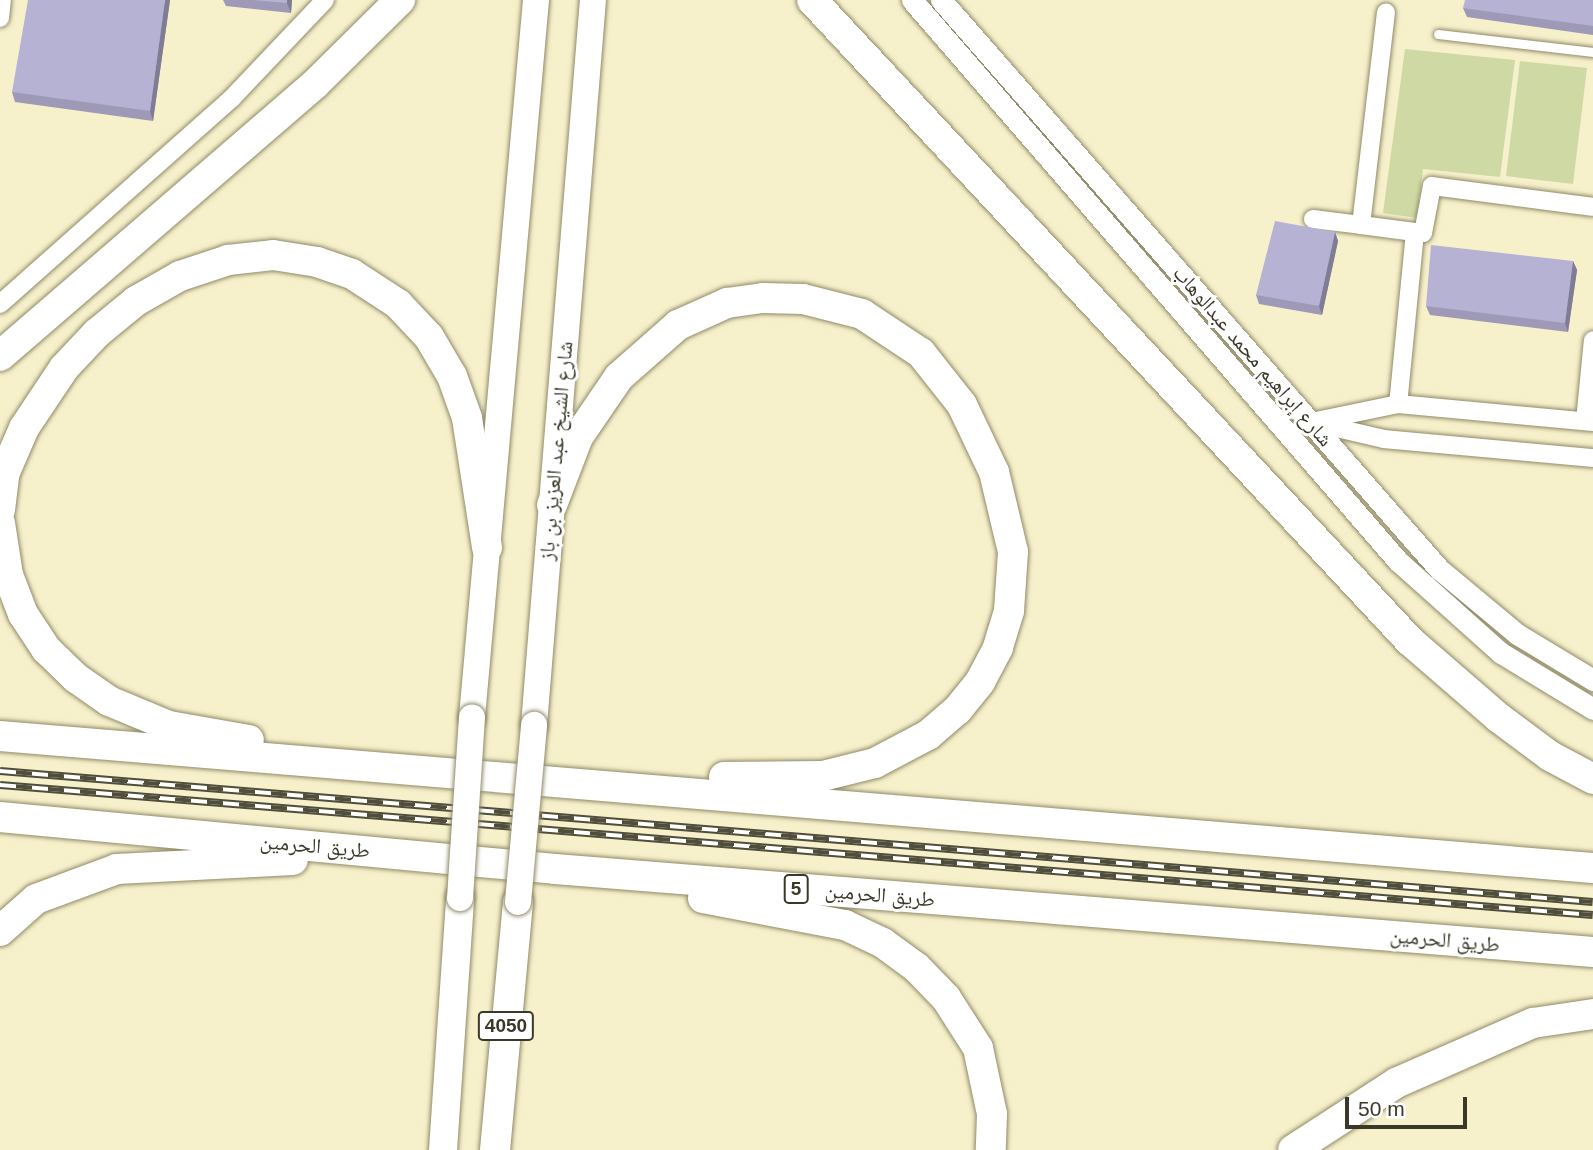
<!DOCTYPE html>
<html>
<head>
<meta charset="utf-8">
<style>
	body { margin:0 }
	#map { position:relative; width:1593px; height:1150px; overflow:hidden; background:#f6f0cb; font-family:Helvetica,"Noto Naskh Arabic",sans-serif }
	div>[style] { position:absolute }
	.green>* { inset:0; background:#ced9a4 }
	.roads { filter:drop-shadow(0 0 2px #908a68) drop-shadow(0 0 2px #908a68) }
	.service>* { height:9px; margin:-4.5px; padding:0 4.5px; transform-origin:4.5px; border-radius:4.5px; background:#fff }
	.minor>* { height:18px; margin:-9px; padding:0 9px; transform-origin:9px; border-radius:9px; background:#fff }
	.tertiary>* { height:21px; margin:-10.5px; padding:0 10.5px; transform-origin:10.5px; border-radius:10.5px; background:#fff }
	.primary>* { height:26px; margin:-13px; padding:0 13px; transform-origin:13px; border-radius:13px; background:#fff }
	.trunk>* { height:28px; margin:-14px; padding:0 14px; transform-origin:14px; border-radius:14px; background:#fff }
	.motorway>* { height:30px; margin:-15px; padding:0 15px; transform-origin:15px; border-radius:15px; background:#fff }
	.rail>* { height:8px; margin-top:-4px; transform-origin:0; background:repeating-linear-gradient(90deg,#fff 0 16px,#4f4d3b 0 32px); box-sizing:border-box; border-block:2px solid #4f4d3b }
	.bridges { filter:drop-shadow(0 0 2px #908a68) drop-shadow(0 0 2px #908a68) }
	.primary-bridge>* { height:26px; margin:-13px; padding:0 13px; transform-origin:13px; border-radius:13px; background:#fff }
	.wall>* { inset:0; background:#9d99b6 }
	.shaded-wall>* { inset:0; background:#7f7d94 }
	.building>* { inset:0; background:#b6b2d4 }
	span { translate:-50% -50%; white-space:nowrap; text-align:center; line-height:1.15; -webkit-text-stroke:6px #fff; paint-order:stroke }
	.shield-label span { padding:2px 5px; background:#fff; border:2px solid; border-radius:5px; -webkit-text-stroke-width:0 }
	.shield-label { font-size:19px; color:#3a3829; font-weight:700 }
	.street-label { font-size:21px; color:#3a3829 }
	.scale { position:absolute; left:1345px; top:1097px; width:122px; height:32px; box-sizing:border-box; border:4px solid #3a3829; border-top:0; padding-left:9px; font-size:21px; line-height:24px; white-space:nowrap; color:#3a3829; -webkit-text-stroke:5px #fff; paint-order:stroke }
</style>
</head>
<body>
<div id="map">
	<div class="green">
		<i style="clip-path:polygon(1405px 49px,1515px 60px,1500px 177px,1423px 169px,1417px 218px,1383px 213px)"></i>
		<i style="clip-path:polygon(1520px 61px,1587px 68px,1573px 184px,1506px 176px)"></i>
	</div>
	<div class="roads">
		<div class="service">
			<i style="left:1438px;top:34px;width:156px;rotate:6.6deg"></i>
		</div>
		<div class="minor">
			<i style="left:0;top:18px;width:18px;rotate:-84deg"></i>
			<i style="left:1313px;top:219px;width:48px;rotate:7.1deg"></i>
			<i style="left:1361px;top:225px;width:214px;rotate:-83.3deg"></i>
			<i style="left:1361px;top:225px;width:54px;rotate:7.4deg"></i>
			<i style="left:1415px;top:232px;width:173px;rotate:95.6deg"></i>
			<i style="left:1415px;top:232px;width:8px;rotate:7deg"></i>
			<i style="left:1423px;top:233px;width:48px;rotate:-79.2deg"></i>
			<i style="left:1432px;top:186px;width:162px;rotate:7.4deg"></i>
			<i style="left:0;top:304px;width:310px;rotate:-41.6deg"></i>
			<i style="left:232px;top:98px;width:135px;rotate:-46.5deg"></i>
			<i style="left:1316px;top:421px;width:84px;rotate:-11.7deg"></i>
			<i style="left:1398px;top:404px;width:196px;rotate:5.3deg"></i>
			<i style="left:1585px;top:421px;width:81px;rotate:-84.4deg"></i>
			<i style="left:1311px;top:422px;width:75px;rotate:13.1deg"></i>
			<i style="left:1384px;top:439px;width:210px;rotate:5.2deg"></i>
		</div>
		<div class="tertiary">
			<i style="left:912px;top:0;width:742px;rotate:49.1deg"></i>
			<i style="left:1398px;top:561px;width:138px;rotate:41.8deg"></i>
			<i style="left:1501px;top:653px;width:108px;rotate:31.3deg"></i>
			<i style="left:941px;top:0;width:756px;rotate:48.81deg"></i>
			<i style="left:1439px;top:569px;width:102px;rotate:39.8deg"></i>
			<i style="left:1517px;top:634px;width:89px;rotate:31.2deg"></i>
		</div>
		<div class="primary">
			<i style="left:472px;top:717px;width:720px;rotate:-84.9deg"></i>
			<i style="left:534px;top:725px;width:727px;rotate:-85.35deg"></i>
		</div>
		<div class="trunk">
			<i style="left:443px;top:1150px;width:253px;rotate:-86.1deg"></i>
		</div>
		<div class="motorway">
			<i style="left:812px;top:0;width:877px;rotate:46.99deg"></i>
			<i style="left:1410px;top:641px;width:118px;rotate:40.9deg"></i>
			<i style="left:1499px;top:718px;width:64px;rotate:36.7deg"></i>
			<i style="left:1550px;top:756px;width:49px;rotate:28.1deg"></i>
			<i style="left:0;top:356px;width:416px;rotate:-40.8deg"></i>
			<i style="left:315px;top:84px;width:120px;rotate:-44.7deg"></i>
			<i style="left:552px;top:505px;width:73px;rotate:-69.1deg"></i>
			<i style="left:578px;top:437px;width:73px;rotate:-55.7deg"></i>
			<i style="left:619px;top:377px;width:79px;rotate:-41.4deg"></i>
			<i style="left:678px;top:325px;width:54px;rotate:-24.2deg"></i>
			<i style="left:727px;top:303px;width:36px;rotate:-8deg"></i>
			<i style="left:763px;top:298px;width:40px;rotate:1.4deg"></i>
			<i style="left:803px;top:299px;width:61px;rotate:14.3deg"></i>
			<i style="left:862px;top:314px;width:71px;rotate:33.5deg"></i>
			<i style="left:921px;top:353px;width:66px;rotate:51.7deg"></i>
			<i style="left:962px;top:405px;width:74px;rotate:64.5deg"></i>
			<i style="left:994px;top:472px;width:82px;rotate:76.6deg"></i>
			<i style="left:1013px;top:552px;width:59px;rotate:93.9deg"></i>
			<i style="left:1009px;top:611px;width:39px;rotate:107deg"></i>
			<i style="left:998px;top:648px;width:38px;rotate:118deg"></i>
			<i style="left:980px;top:682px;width:36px;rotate:129deg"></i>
			<i style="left:957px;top:710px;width:38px;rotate:139deg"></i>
			<i style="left:928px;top:735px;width:60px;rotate:152.2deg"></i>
			<i style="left:875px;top:763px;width:54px;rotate:166deg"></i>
			<i style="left:823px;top:776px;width:99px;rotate:179.4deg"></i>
			<i style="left:0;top:510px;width:38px;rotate:-83deg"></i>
			<i style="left:5px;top:472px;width:48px;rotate:-66.6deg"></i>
			<i style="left:24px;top:428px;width:72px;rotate:-56.3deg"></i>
			<i style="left:64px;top:368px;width:48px;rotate:-46.7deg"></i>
			<i style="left:97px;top:333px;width:50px;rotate:-39.4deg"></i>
			<i style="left:136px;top:301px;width:51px;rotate:-29.6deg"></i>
			<i style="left:180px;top:276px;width:51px;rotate:-18.4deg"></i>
			<i style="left:228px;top:260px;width:45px;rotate:-6.3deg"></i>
			<i style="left:273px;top:255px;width:45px;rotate:9deg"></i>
			<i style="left:317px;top:262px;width:37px;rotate:19deg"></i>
			<i style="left:352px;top:274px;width:55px;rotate:33.1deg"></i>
			<i style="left:398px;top:304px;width:45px;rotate:46.8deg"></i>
			<i style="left:429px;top:337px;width:45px;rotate:59.5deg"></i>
			<i style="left:452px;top:376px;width:45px;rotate:70.3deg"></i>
			<i style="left:467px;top:418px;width:131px;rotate:81.2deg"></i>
			<i style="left:0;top:523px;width:53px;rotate:81.3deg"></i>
			<i style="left:8px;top:575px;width:42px;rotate:69deg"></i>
			<i style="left:23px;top:614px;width:42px;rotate:56.7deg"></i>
			<i style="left:46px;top:649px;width:42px;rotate:44deg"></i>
			<i style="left:76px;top:678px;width:40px;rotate:34.9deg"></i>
			<i style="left:109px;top:701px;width:65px;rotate:22.6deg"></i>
			<i style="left:169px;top:726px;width:81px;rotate:9.9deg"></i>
			<i style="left:0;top:736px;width:1598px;rotate:4.74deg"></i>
			<i style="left:0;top:817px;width:557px;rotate:5.35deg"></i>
			<i style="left:555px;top:869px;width:1041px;rotate:4.57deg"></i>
			<i style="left:703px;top:898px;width:145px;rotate:10.8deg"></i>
			<i style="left:845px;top:925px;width:42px;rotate:25.3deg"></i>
			<i style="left:883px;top:943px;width:42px;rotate:36.3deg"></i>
			<i style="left:917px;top:968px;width:42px;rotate:46deg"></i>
			<i style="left:946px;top:998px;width:59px;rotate:57.4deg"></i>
			<i style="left:978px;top:1048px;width:67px;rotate:78deg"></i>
			<i style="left:992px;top:1114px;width:36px;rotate:92deg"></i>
			<i style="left:0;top:931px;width:48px;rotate:-41.6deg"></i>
			<i style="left:36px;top:899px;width:86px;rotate:-20.3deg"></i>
			<i style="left:117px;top:869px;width:176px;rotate:-2.9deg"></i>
			<i style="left:495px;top:1150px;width:249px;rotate:-84.7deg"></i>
			<i style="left:1293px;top:1150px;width:123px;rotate:-33deg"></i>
			<i style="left:1396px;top:1083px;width:150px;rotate:-23.7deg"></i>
			<i style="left:1533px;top:1023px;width:61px;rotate:-8.5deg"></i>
		</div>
	</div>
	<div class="rail">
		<i style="left:0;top:771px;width:1598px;rotate:4.7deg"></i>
		<i style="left:0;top:785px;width:1598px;rotate:4.67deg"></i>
	</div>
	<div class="bridges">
		<div class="primary-bridge">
			<i style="left:460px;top:898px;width:181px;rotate:-86.2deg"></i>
			<i style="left:518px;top:902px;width:178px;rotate:-84.8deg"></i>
		</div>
	</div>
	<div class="wall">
		<i style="clip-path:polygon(170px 0,153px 121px,15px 102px,12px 92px)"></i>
		<i style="clip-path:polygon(223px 0,292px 0,291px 13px,226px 6px)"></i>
		<i style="clip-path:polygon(1593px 0,1593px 35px,1467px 17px,1463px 8px)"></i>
		<i style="clip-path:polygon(1335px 232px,1338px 241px,1322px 315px,1259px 304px,1256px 295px)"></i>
		<i style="clip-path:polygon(1573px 261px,1577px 270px,1568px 332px,1430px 315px,1426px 306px)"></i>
	</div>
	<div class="shaded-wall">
		<i style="clip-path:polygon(165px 0,170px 0,153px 121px,150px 111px)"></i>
		<i style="clip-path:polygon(287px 0,292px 0,291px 13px,287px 3px)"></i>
		<i style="clip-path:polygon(1335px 232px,1338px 241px,1322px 315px,1319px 306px)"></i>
		<i style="clip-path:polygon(1573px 261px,1577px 270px,1568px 332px,1565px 323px)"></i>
	</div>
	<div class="building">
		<i style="clip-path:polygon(28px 0,165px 0,150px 111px,12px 92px)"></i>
		<i style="clip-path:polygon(252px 0,287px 0,287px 3px)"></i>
		<i style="clip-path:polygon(1465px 0,1593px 0,1593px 26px,1463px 8px)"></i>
		<i style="clip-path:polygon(1275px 221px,1335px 232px,1319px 306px,1256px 295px)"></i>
		<i style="clip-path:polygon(1431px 245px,1573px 261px,1565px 323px,1426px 306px)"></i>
	</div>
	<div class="shield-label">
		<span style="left:796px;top:889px">5</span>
		<span style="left:506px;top:1026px">4050</span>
	</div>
	<div class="street-label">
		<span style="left:1253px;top:356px;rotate:49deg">شارع إبراهيم محمد عبدالوهاب</span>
		<span style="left:556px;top:451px;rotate:-85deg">شارع الشيخ عبد العزيز بن باز</span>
		<span style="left:315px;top:846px;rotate:5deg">طريق الحرمين</span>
		<span style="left:880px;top:895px;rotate:5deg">طريق الحرمين</span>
		<span style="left:1445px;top:940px;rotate:5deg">طريق الحرمين</span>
	</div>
	<div class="scale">50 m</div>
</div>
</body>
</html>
